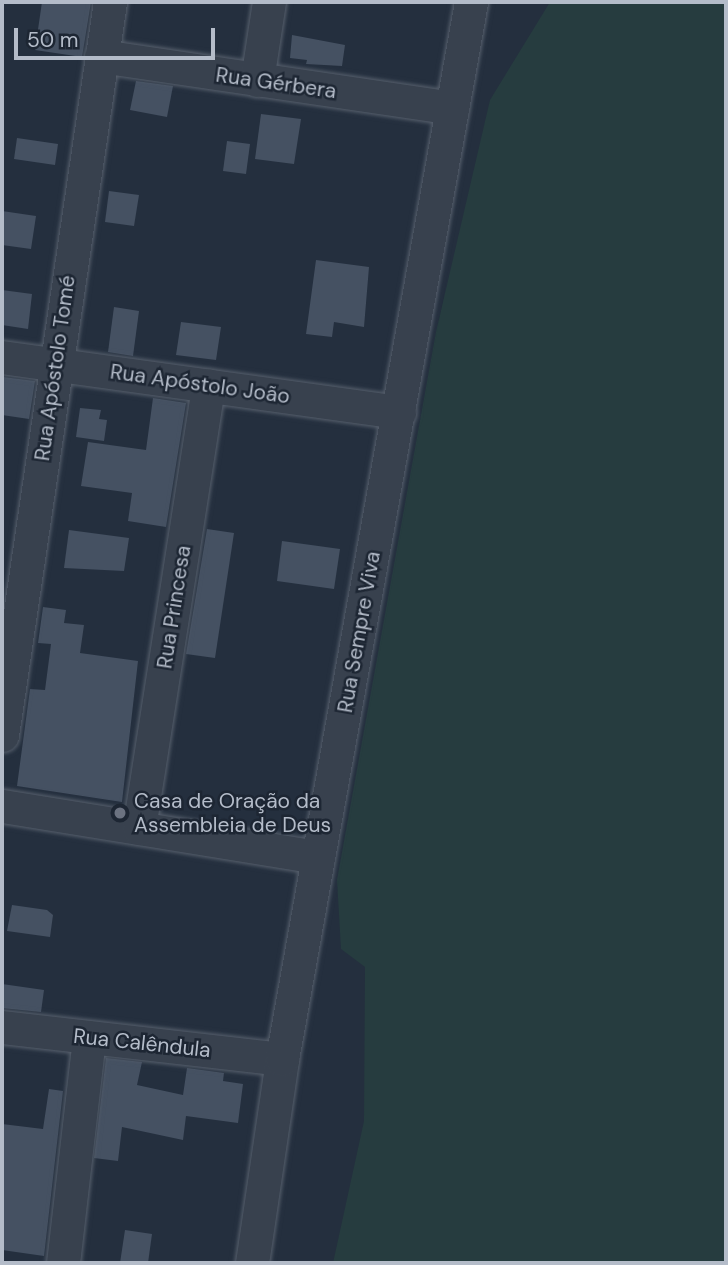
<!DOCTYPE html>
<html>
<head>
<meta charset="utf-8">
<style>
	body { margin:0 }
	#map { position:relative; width:728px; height:1265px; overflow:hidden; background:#242f3e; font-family:"DM Sans",sans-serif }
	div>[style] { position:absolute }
	.green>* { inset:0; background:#263c3f }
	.building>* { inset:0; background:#455162 }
	.roads { filter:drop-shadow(0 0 2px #565f6c) drop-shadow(0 0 2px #565f6c) }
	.minor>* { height:33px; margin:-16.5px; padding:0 16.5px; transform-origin:16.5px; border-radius:16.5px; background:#38414e }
	.dots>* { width:19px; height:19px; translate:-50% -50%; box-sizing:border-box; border:4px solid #1d2633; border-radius:50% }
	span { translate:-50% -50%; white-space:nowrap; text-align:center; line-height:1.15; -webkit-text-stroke:5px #1d2633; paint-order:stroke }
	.street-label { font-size:21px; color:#b4bcc9 }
	.poi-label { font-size:21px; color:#b4bcc9 }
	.left { translate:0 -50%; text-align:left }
	.frame { position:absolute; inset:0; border:4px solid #b4bcc9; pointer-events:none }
	.scale { position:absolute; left:14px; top:28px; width:201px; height:32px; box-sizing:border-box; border:4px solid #b4bcc9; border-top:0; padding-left:9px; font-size:21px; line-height:24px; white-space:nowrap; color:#b4bcc9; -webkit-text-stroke:5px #1d2633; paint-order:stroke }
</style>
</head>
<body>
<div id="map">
	<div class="green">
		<i style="clip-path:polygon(550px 2px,726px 2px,726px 1263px,333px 1263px,364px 1121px,365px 967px,341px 949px,337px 880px,436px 332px,490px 100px)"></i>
	</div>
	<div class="building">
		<i style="clip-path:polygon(42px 2px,91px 2px,82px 57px,35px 50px)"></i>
		<i style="clip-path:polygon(292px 35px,345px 45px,342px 66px,306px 64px,307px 60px,290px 58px)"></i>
		<i style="clip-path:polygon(136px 81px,173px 86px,167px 117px,130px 110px)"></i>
		<i style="clip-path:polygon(261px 114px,301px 119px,294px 164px,255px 159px)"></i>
		<i style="clip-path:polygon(17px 138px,58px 144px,55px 165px,14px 159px)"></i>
		<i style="clip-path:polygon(227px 141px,250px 144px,246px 174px,223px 171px)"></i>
		<i style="clip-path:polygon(109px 191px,139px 195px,134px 226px,105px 222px)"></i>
		<i style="clip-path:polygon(2px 211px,36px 216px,31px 249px,2px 245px)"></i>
		<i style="clip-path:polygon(316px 260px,369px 267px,364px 327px,334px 322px,332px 337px,306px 334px)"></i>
		<i style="clip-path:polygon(2px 290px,32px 294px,28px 329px,2px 325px)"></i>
		<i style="clip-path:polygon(114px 307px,139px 311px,133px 356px,108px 352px)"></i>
		<i style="clip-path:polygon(181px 322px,221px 327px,216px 360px,176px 355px)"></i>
		<i style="clip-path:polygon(3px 377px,35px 381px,29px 419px,2px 415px)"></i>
		<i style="clip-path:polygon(153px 398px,186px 403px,166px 527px,128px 521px,132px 493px,81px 486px,88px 442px,146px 450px)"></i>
		<i style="clip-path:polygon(80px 408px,101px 410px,99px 419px,107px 420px,104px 441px,76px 437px)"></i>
		<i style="clip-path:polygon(207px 529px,234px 533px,215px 658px,186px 654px)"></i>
		<i style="clip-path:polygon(69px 530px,129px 538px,124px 571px,64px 568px)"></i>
		<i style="clip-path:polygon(282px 541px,340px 549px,334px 589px,277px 581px)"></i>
		<i style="clip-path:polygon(43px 607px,66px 610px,64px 623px,84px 625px,80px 653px,138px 661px,122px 802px,17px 786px,30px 689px,45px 690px,51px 644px,38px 643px)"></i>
		<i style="clip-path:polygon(12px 905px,47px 910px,53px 915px,50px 937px,7px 931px)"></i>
		<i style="clip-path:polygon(2px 984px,44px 990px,41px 1012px,2px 1008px)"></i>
		<i style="clip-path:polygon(106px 1058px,142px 1062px,137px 1085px,183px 1095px,187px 1068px,224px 1073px,223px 1081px,243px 1084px,238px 1123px,186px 1116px,183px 1140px,122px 1127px,118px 1161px,94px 1158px)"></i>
		<i style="clip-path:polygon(49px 1089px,63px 1091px,44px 1256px,2px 1250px,2px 1124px,43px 1129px)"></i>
		<i style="clip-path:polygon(125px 1230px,152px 1234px,148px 1263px,120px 1263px)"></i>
	</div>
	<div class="roads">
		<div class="minor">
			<i style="left:101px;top:56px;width:355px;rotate:8.4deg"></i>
			<i style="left:257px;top:80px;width:79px;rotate:-81.3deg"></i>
			<i style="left:2px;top:357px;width:401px;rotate:7.9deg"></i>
			<i style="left:2px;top:735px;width:741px;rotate:-81.62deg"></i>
			<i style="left:2px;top:806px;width:320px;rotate:9.2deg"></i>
			<i style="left:139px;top:828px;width:448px;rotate:-81.1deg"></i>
			<i style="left:2px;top:1027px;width:282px;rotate:6.5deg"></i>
			<i style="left:63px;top:1263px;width:227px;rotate:-83.4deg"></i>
			<i style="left:252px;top:1263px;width:206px;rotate:-81.6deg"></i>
			<i style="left:282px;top:1059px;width:1074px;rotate:-79.86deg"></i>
		</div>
	</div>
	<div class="dots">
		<i style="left:120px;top:813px;background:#6b7280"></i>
	</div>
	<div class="street-label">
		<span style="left:276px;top:83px;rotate:8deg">Rua Gérbera</span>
		<span style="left:55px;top:368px;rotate:-82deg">Rua Apóstolo Tomé</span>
		<span style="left:200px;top:384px;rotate:8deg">Rua Apóstolo João</span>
		<span style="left:174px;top:607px;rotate:-81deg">Rua Princesa</span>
		<span style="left:359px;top:632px;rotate:-80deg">Rua Sempre Viva</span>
		<span style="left:142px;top:1043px;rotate:6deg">Rua Calêndula</span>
	</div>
	<div class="poi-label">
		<span class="left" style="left:134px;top:813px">Casa de Oração da<br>Assembleia de Deus</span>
	</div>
	<div class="frame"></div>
	<div class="scale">50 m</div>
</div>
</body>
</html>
